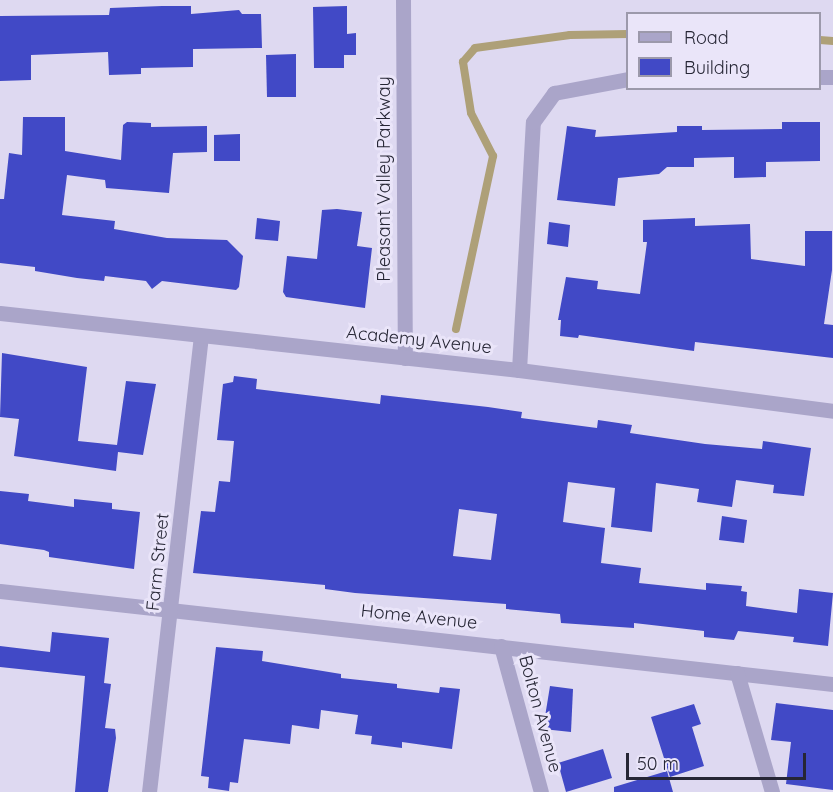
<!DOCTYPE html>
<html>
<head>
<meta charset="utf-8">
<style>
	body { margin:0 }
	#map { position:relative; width:833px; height:792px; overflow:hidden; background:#ded9f1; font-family:Quicksand,sans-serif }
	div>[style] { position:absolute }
	.stream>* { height:8px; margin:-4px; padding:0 4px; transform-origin:4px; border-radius:4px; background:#aea078 }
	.building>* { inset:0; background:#4149c6 }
	.minor>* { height:15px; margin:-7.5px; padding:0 7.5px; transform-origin:7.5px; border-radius:7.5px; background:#aaa5c9 }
	.tertiary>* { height:15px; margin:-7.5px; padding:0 7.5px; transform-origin:7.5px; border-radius:7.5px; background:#aaa5c9 }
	span { translate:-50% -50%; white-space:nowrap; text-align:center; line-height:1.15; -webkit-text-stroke:6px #eae5f9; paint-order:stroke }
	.street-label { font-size:18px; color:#262635 }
	.legend { position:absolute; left:626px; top:12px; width:195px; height:78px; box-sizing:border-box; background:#eae5f9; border:2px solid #9c99ab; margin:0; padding:8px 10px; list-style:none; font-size:18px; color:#262635 }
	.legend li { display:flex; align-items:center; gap:12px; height:30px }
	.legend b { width:30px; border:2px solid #9c99ab }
	.scale { position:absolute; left:626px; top:753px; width:180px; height:27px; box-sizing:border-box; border:3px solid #262635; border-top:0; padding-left:8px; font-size:18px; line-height:21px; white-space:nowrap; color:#262635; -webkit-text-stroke:4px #eae5f9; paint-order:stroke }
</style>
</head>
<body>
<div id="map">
	<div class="stream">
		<i style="left:820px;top:40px;width:13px;rotate:4deg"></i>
		<i style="left:456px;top:329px;width:177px;rotate:-77.9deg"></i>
		<i style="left:493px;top:156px;width:48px;rotate:-117.1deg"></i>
		<i style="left:471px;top:113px;width:52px;rotate:-98.9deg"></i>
		<i style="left:463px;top:62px;width:18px;rotate:-49deg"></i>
		<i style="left:475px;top:48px;width:96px;rotate:-7.8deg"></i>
		<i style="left:570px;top:35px;width:58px;rotate:-1deg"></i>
	</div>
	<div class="building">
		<i style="clip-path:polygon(162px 6px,191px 6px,191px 14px,239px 10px,242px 14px,261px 14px,262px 48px,193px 49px,193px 67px,141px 68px,141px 74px,109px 75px,108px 52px,31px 55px,31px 80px,0 81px,0 16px,109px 15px,110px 8px)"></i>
		<i style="clip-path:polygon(347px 6px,347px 34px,356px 33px,356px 55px,344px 55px,344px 68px,314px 68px,313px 7px)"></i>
		<i style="clip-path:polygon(296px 54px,296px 97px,267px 97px,266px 55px)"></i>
		<i style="clip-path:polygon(23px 117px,65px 117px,65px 151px,121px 160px,123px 125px,127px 122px,151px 123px,151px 127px,207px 126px,207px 152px,173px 153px,169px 193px,106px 188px,105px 180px,67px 175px,62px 215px,115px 221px,114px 229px,167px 238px,227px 240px,243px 256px,239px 287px,236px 290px,162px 281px,152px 289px,146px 281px,105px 276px,104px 281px,77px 278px,35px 271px,35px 267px,0 263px,0 199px,4px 199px,9px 153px,22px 155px)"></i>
		<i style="clip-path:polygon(782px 122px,820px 122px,820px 161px,766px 162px,766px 177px,734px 178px,734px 157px,694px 158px,694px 167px,667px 167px,659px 174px,618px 178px,615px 206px,557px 200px,567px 126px,596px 130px,595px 137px,677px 132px,677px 126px,702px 126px,702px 130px,782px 129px)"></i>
		<i style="clip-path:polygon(240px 134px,240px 161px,214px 161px,214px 135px)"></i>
		<i style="clip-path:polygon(337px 209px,362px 212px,357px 246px,372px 248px,365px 308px,286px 297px,283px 292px,287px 256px,317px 259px,322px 210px)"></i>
		<i style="clip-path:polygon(257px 218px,280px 221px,278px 241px,255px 239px)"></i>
		<i style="clip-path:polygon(695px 218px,695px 226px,750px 224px,751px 259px,805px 266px,805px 231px,832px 231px,832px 270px,824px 324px,833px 325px,833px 358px,695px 342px,694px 351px,579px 335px,578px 338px,560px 336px,561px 320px,558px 320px,566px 277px,598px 281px,597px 289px,640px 294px,647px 242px,643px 242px,643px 220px)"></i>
		<i style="clip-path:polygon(549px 222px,570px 225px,568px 247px,547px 244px)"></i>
		<i style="clip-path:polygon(2px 353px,87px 367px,78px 441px,117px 445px,126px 381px,156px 384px,143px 455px,118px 452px,116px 471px,14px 456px,19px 419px,0 417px)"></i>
		<i style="clip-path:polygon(evenodd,234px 376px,257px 379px,256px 389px,380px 404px,381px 395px,488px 407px,522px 412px,521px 418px,597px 428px,598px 420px,632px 425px,630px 433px,705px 444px,762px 449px,763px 441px,811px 448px,804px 496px,773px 493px,774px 485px,736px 480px,732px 507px,697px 502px,699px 489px,656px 483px,652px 532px,611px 527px,615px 488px,568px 482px,563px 522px,605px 528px,601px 563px,641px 568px,639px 583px,706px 590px,706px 583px,742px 586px,741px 591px,747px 592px,746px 606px,797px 613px,799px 589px,833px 593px,828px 646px,793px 642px,794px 637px,738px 631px,734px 640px,704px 637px,704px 631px,634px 623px,634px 628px,561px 623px,560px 614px,506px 609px,506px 604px,355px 593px,325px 589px,325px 585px,193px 573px,201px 511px,215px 512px,219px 481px,230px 482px,234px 441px,217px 440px,223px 384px,233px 382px,234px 376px,459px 509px,497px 514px,491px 560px,453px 556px,459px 509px)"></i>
		<i style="clip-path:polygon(0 491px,29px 494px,28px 501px,74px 507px,74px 499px,112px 503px,112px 509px,140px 512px,134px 569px,49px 557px,49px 552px,44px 550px,0 544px)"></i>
		<i style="clip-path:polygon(722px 516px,747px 520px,744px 543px,719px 540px)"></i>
		<i style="clip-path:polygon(52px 632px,109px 638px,104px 683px,111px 684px,105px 728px,115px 729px,116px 738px,108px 792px,75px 792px,85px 676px,0 667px,0 646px,50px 652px)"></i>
		<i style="clip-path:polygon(216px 647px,263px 651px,262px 661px,341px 674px,341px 678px,397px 684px,397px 688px,439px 693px,440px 687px,460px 689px,452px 749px,402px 742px,402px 748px,371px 744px,372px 736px,355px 734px,358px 715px,321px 710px,319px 729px,292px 725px,290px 744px,244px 739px,238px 783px,230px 782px,229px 791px,208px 788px,209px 777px,201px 776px)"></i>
		<i style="clip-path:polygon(550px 686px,573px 689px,571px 732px,543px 729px)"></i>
		<i style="clip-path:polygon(776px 703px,833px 710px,833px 790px,786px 784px,791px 742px,771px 740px)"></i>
		<i style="clip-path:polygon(694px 704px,701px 724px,692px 727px,704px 766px,670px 777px,651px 717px)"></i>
		<i style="clip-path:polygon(603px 749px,612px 778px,566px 792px,558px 763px)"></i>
		<i style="clip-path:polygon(667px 771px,673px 792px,614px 792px,614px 787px)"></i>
	</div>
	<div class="minor">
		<i style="left:403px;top:0;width:358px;rotate:89.7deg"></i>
		<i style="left:820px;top:77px;width:13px"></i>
		<i style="left:519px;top:370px;width:248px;rotate:-86.8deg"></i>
		<i style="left:533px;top:122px;width:36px;rotate:-54deg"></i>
		<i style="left:554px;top:93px;width:75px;rotate:-10.7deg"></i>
		<i style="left:0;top:591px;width:838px;rotate:6.37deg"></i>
		<i style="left:501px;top:646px;width:151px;rotate:74.7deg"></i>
		<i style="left:737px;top:673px;width:124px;rotate:73.6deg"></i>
		<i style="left:149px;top:792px;width:459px;rotate:-83.5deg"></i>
	</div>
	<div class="tertiary">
		<i style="left:0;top:313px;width:522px;rotate:6.27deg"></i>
		<i style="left:519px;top:370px;width:317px;rotate:7.4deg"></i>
	</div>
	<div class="street-label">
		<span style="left:384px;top:179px;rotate:-90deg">Pleasant Valley Parkway</span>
		<span style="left:419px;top:340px;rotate:6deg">Academy Avenue</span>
		<span style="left:158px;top:562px;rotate:-84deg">Farm Street</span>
		<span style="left:419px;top:617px;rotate:6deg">Home Avenue</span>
		<span style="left:540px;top:714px;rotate:75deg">Bolton Avenue</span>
	</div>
	<ul class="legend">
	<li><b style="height:8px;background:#aaa5c9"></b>Road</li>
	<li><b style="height:16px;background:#4149c6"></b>Building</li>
	</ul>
	<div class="scale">50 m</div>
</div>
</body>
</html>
